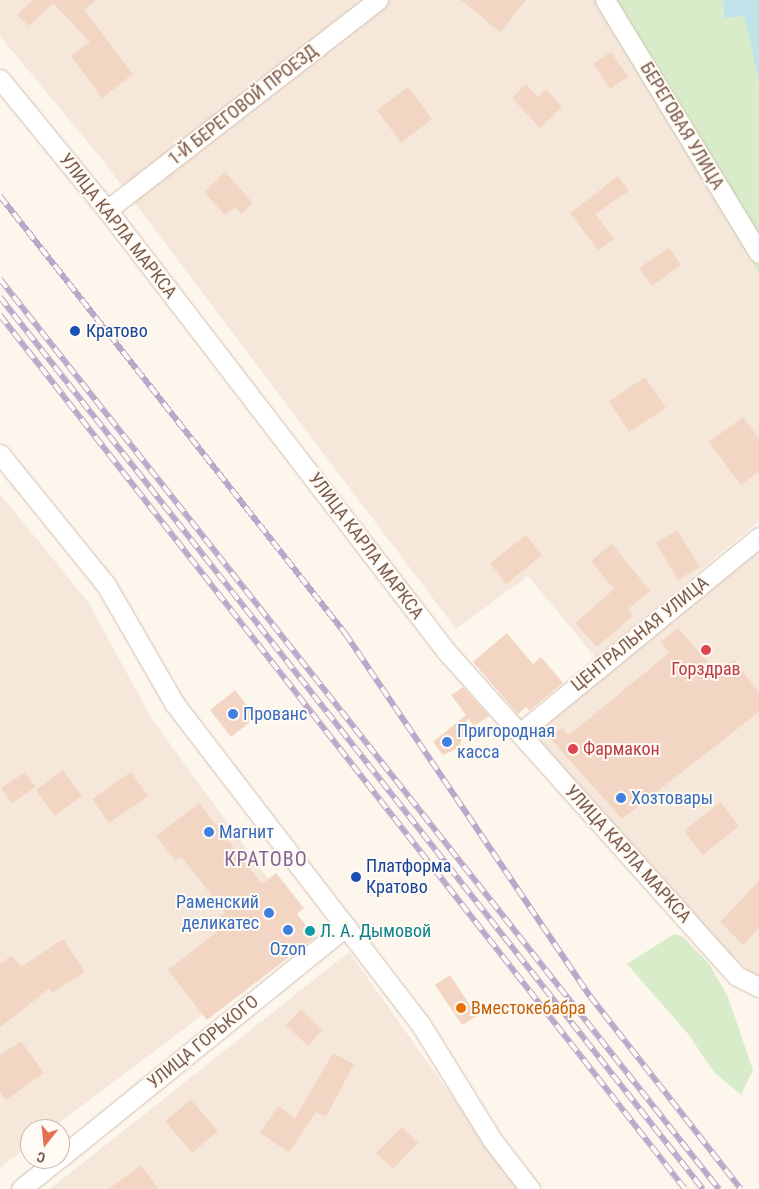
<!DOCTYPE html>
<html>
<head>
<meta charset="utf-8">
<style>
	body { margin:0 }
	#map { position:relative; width:759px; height:1189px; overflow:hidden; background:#fdf6ec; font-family:"Roboto Condensed",sans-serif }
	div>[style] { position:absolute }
	.residential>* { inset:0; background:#f5e8da }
	.green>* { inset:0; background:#d8ecc9 }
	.water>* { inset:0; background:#bfe3e8 }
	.building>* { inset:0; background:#f3d5c3 }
	.roads { filter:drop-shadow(0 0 1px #d1beb0) drop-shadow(0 0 1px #d1beb0) }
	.minor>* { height:19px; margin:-9.5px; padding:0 9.5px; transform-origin:9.5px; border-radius:9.5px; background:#fff }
	.rail>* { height:5.5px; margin-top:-2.75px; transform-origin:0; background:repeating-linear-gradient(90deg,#fffaf3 0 11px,#b9a8c9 0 22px); box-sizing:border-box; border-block:1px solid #b9a8c9 }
	.dots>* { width:14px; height:14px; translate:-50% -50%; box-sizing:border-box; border:2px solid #fffaf3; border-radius:50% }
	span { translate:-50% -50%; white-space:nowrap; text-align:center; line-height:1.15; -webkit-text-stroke:4px #fffaf3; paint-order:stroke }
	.street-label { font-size:18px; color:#7a5c4d }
	.transit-label { font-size:18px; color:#164399 }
	.left { translate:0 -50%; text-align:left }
	.health-label { font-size:18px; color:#be3a42 }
	.shop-label { font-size:18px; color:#366cbe }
	.right { translate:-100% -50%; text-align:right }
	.culture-label { font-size:18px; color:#0d838f }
	.food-label { font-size:18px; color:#c56008 }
	.quarter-label { font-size:20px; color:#846695; letter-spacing:1px }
	.north { position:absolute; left:20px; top:1119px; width:50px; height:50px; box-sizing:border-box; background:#fffaf3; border:1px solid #cabbb1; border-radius:50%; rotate:196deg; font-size:14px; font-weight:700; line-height:20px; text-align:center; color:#7a5c4d }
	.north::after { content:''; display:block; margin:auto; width:18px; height:22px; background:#e76f51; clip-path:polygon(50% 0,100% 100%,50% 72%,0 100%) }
</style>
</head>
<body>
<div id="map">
	<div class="residential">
		<i style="clip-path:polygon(0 0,593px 0,759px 273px,759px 521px,596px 658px,528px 576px,456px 629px,100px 157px,0 36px)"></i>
		<i style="clip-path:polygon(0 494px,88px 602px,152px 719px,309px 935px,51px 1129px,30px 1129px,30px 1145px,0 1168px)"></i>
		<i style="clip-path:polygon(759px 550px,759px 980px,684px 914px,535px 734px)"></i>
		<i style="clip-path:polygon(349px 952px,518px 1189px,50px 1189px)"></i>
	</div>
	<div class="green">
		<i style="clip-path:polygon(593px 0,723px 0,724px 18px,744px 15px,759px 82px,759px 273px)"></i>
		<i style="clip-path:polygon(674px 934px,683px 937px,710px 965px,728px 997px,753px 1070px,741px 1095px,714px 1072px,688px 1034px,627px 964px)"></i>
	</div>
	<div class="water">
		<i style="clip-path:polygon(723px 0,759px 0,759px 82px,744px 16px,724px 18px)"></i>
	</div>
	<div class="building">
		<i style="clip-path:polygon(33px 0,96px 0,84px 10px,133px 74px,102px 98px,71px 56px,90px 42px,53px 3px,29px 26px,17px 15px)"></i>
		<i style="clip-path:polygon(461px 0,526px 0,500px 32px)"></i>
		<i style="clip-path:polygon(611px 52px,628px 77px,610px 89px,593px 64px)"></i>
		<i style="clip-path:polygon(526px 84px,538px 97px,546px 89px,562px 107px,540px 128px,512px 98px)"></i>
		<i style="clip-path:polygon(408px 87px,432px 119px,401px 143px,377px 110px)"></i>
		<i style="clip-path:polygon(225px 172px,253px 203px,241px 214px,235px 207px,225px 215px,204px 192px)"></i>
		<i style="clip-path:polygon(618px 176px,629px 191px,595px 214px,614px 239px,598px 250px,570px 213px)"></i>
		<i style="clip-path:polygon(669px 248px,681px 265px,652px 286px,639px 268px)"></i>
		<i style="clip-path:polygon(645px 377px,666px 408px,629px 432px,609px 401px)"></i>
		<i style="clip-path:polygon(743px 417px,759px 438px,759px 471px,741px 485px,709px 442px)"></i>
		<i style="clip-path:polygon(677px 530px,700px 567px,678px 580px,656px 543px)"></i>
		<i style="clip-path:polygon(526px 535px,542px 555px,506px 584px,490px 563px)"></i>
		<i style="clip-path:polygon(612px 544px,650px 591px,628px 609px,633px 616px,597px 647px,575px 623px,614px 589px,591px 561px)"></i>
		<i style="clip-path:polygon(678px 628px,717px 672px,734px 660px,759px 692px,759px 712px,622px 819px,550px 738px,562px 728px,569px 735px,669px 653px,661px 642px)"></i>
		<i style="clip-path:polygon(507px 633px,533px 664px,541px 657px,563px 683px,529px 711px,526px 707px,518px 714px,473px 662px)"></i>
		<i style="clip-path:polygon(463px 687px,489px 716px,474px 726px,468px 718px,459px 748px,443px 755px,433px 742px,466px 715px,451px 695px)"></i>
		<i style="clip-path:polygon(235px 690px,256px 717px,231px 737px,210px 710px)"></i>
		<i style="clip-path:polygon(63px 770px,82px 796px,55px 816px,36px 790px)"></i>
		<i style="clip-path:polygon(25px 772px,36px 787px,12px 803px,1px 788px)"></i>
		<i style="clip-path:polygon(131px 772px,148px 796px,109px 823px,92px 799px)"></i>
		<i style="clip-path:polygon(720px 802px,739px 826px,703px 855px,684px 831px)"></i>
		<i style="clip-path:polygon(199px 803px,262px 884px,276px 873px,304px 908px,297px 914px,315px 937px,207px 1020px,168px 970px,218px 931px,212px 923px,225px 913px,182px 857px,175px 860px,156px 836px)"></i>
		<i style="clip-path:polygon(759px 881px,759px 928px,743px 945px,720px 922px)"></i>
		<i style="clip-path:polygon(63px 939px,85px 972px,52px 993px,49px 989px,0 1027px,0 964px,12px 955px,21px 967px)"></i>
		<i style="clip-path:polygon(450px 975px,477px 1016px,462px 1025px,435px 985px)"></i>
		<i style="clip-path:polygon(301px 1009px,322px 1030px,308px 1046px,286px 1025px)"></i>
		<i style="clip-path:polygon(21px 1041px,44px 1073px,6px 1100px,0 1092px,0 1055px)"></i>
		<i style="clip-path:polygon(333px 1053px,354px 1064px,326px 1117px,316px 1112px,289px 1152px,260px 1133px,278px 1106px,295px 1118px)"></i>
		<i style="clip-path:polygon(191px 1100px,218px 1131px,192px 1153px,165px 1121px)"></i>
		<i style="clip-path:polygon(402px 1127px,418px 1143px,393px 1169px,376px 1153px)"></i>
		<i style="clip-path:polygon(141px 1165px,158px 1189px,108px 1189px,133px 1171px)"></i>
	</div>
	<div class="roads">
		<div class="minor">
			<i style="left:605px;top:0;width:296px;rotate:58.7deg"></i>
			<i style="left:0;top:79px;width:169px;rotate:50.8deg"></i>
			<i style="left:107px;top:210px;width:556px;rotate:52.45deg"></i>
			<i style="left:446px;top:651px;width:436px;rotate:48.2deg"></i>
			<i style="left:737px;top:976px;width:25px;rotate:27deg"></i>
			<i style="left:107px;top:210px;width:343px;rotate:-37.8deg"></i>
			<i style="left:0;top:454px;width:169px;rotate:51deg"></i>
			<i style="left:106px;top:585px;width:136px;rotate:60deg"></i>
			<i style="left:174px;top:703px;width:406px;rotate:52.5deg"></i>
			<i style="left:421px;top:1025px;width:137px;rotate:58.2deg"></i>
			<i style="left:493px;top:1141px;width:61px;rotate:52.4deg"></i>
			<i style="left:521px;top:732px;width:308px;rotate:-39.3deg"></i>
			<i style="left:60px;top:1158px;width:368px;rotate:-39deg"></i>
			<i style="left:21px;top:1189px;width:48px;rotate:-39deg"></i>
		</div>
	</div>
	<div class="rail">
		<i style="left:0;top:196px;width:557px;rotate:51.71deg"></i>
		<i style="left:345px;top:633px;width:438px;rotate:56deg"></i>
		<i style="left:590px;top:996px;width:245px;rotate:52deg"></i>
		<i style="left:0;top:279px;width:1160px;rotate:51.69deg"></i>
		<i style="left:0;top:297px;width:1136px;rotate:51.76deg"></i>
		<i style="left:0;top:315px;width:1110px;rotate:51.91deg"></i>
	</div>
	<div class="dots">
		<i style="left:75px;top:331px;background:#1a4fb4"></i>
		<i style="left:706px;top:650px;background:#e0444e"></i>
		<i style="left:233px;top:714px;background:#3f7fe0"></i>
		<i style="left:447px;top:742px;background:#3f7fe0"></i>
		<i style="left:573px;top:749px;background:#e0444e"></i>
		<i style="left:621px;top:798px;background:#3f7fe0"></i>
		<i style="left:209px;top:832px;background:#3f7fe0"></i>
		<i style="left:356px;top:877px;background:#1a4fb4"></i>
		<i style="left:269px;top:913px;background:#3f7fe0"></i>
		<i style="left:288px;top:930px;background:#3f7fe0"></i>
		<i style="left:310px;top:931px;background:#0f9aa8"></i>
		<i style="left:461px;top:1008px;background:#e8710a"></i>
	</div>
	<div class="street-label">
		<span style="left:243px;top:105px;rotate:-38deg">1-Й БЕРЕГОВОЙ ПРОЕЗД</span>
		<span style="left:682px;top:126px;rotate:59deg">БЕРЕГОВАЯ УЛИЦА</span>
		<span style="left:118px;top:226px;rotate:52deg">УЛИЦА КАРЛА МАРКСА</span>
		<span style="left:366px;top:546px;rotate:53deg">УЛИЦА КАРЛА МАРКСА</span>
		<span style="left:640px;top:634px;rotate:-39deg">ЦЕНТРАЛЬНАЯ УЛИЦА</span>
		<span style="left:628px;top:854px;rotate:48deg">УЛИЦА КАРЛА МАРКСА</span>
		<span style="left:203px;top:1042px;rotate:-39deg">УЛИЦА ГОРЬКОГО</span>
	</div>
	<div class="transit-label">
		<span class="left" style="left:86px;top:331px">Кратово</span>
		<span class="left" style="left:366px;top:877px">Платформа<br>Кратово</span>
	</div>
	<div class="health-label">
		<span style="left:706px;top:669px">Горздрав</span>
		<span class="left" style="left:583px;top:749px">Фармакон</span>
	</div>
	<div class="shop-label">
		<span class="left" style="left:243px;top:714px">Прованс</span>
		<span class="left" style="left:457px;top:742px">Пригородная<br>касса</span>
		<span class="left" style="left:631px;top:798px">Хозтовары</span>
		<span class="left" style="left:219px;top:832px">Магнит</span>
		<span class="right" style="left:259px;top:913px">Раменский<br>деликатес</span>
		<span style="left:288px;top:949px">Ozon</span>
	</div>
	<div class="culture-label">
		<span class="left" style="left:320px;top:931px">Л. А. Дымовой</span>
	</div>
	<div class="food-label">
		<span class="left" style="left:471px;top:1008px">Вместокебабра</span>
	</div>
	<div class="quarter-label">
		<span style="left:266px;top:859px">КРАТОВО</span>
	</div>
	<div class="north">С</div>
</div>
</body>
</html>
